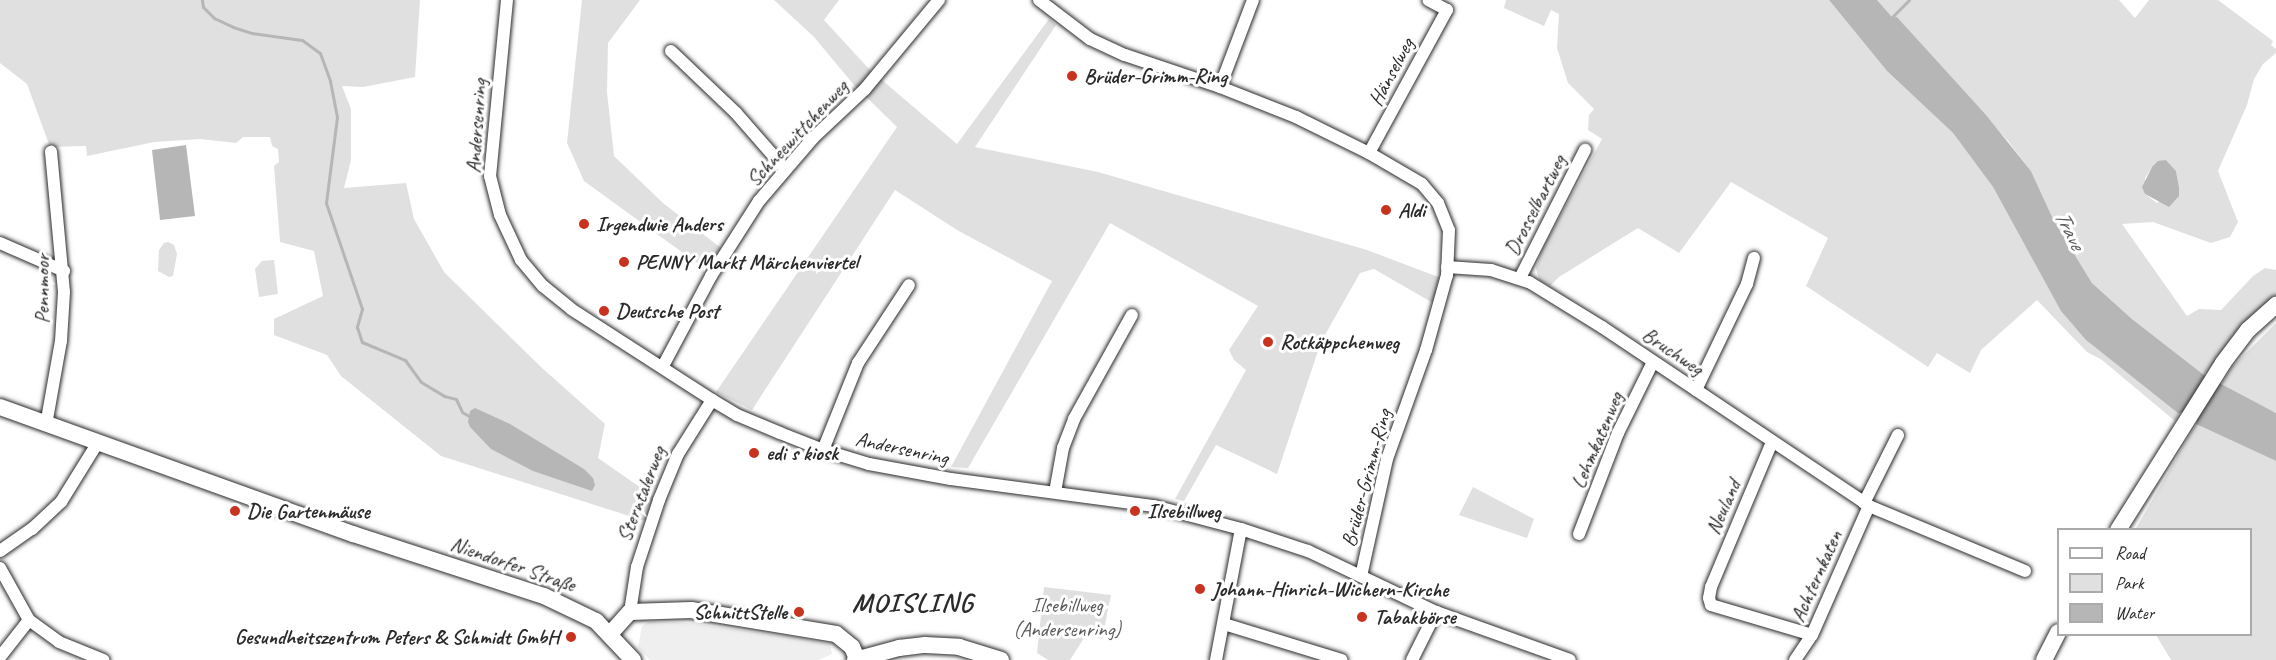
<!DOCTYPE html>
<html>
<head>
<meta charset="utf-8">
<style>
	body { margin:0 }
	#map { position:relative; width:2276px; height:660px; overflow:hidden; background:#fff; font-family:Caveat,sans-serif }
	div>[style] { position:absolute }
	.built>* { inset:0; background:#efefef }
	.green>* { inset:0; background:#e0e0e0 }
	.water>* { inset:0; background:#b6b6b6 }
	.stream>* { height:3px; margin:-1.5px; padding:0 1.5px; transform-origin:1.5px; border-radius:1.5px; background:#b6b6b6 }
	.roads { filter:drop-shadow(0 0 2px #2b2b2b) drop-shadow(0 0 2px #2b2b2b) }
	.street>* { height:12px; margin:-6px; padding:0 6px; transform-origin:6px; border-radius:6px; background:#fff }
	.secondary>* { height:16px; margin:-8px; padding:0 8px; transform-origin:8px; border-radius:8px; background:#fff }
	.dots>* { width:16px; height:16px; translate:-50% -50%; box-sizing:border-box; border:3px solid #fff; border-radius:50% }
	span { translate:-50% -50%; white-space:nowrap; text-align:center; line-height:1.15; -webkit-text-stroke:6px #fff; paint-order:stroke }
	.street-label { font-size:21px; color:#2b2b2b }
	.poi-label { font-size:21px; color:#2b2b2b; font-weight:700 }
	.left { translate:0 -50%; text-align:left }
	.right { translate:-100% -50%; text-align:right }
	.park-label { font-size:21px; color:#585858 }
	.water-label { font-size:22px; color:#5c5c5c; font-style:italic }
	.district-label { font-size:27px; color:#2b2b2b; font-weight:700; letter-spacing:1.5px }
	.legend { position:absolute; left:2057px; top:528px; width:195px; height:108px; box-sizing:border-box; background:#fff; border:2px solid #aaa; margin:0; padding:8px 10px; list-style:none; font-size:18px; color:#2b2b2b }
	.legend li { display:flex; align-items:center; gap:12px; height:30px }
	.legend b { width:30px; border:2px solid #aaa }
</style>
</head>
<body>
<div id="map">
	<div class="built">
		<i style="clip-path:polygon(649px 622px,690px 623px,790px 637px,830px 644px,832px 654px,819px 660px,650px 660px,638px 647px,642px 626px)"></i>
	</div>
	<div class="green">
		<i style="clip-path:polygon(0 0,420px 0,415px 77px,363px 87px,342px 86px,351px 109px,351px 160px,344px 188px,406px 183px,414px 219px,444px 272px,541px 367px,605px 424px,598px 458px,654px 497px,645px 521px,441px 456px,341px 376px,327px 355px,274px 335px,274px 319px,323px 296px,314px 251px,280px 242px,274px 166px,279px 162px,278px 149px,272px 146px,270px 137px,243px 137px,236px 143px,200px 139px,154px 142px,87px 156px,86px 146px,50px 147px,27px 84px,0 63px)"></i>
		<i style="clip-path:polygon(582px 0,640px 0,608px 43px,607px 92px,614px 156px,663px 203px,721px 248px,708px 271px,584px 181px,567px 143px)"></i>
		<i style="clip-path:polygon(774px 0,839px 0,824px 20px,869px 69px,957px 144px,1049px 19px,1056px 25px,975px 147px,1098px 172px,1367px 250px,1441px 278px,1433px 303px,1374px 269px,1360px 273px,1321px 342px,1277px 474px,1216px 445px,1184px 501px,1175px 499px,1246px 370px,1234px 360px,1229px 350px,1258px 306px,1110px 223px,968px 468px,951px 467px,1052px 281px,957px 230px,895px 190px,752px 410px,716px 392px,897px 127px,854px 85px,814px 37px)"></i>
		<i style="clip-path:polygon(1506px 0,1829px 0,1887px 71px,1953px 133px,1993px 187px,2025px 245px,2090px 343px,2179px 414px,2175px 421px,2102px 360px,2087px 352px,2037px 300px,1981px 350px,1970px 373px,1937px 353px,1928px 367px,1806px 286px,1828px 238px,1731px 182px,1679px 253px,1638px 228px,1559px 277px,1550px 286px,1539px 280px,1536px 268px,1542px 250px,1602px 139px,1588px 130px,1589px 115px,1594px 109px,1568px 83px,1557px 48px,1559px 14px,1551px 10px,1544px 26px,1504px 8px)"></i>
		<i style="clip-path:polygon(evenodd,1877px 0,2119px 0,2135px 18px,2149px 0,2218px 0,2273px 41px,2271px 45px,2276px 49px,2276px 53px,2263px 64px,2254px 79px,2247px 105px,2218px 171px,2238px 222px,2230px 237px,2211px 243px,2153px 222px,2122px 224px,2187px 316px,2199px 309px,2221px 310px,2253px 276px,2265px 268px,2276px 270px,2276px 297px,2242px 324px,2204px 375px,2132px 319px,2092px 283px,2054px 221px,2031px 171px,2008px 141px,1897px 17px,1892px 17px,1877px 0,2166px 160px,2176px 171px,2179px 187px,2157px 203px,2145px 194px,2145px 178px,2152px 167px,2166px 160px)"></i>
		<i style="clip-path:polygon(168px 242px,174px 245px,177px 254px,173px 276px,169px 277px,158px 271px,159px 250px,164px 243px)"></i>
		<i style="clip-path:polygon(274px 260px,278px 294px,259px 297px,255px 269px,262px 261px)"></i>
		<i style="clip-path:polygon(2276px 323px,2276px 413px,2221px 385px,2232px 367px)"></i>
		<i style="clip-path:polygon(2196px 424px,2276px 461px,2276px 660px,2171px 660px,2156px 635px,2250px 634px,2250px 530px,2135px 530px)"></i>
		<i style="clip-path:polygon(1473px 487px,1534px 519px,1527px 538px,1459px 515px)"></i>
		<i style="clip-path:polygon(1044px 587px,1111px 595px,1102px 639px,1086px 635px,1070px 660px,1048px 660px,1037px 653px)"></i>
	</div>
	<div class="water">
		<i style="clip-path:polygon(1829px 0,1877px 0,1892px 17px,1897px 17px,1986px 115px,2031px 171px,2054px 221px,2092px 283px,2132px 319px,2204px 375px,2276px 413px,2276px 461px,2196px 424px,2197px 422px,2181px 412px,2179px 414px,2086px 340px,2061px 311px,1993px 187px,1953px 133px,1887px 71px)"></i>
		<i style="clip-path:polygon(186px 145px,195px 216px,160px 220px,152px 150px)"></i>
		<i style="clip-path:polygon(2166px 160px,2176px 171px,2179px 187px,2179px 196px,2169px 207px,2145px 194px,2142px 187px,2152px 167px,2158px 161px)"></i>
		<i style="clip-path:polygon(475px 408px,510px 424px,584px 469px,593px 478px,595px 485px,592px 491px,533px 471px,491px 449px,470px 427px,468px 422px,470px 411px)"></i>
	</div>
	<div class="stream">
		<i style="left:202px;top:0;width:7px;rotate:82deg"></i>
		<i style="left:203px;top:7px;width:16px;rotate:45deg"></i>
		<i style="left:214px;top:18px;width:21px;rotate:25deg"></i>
		<i style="left:233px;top:27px;width:20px;rotate:18deg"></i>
		<i style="left:252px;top:33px;width:50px;rotate:8deg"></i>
		<i style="left:302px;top:40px;width:22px;rotate:36deg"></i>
		<i style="left:320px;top:53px;width:30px;rotate:70deg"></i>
		<i style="left:330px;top:81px;width:37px;rotate:79deg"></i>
		<i style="left:337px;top:117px;width:87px;rotate:97.3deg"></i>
		<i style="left:326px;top:203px;width:112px;rotate:71.2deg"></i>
		<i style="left:362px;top:309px;width:19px;rotate:106deg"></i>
		<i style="left:357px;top:327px;width:16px;rotate:72deg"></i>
		<i style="left:362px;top:342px;width:47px;rotate:22.7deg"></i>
		<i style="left:405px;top:360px;width:27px;rotate:54deg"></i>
		<i style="left:421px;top:382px;width:27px;rotate:31deg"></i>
		<i style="left:444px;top:396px;width:12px;rotate:14deg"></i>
		<i style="left:456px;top:399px;width:14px;rotate:65deg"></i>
		<i style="left:462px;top:412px;width:8px;rotate:30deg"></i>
		<i style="left:1892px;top:17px;width:24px;rotate:-45deg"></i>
	</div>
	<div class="roads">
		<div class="street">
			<i style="left:507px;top:0;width:177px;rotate:95.5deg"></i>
			<i style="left:490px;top:176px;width:40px;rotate:75.6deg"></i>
			<i style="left:500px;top:215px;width:50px;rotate:65deg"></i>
			<i style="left:521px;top:260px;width:34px;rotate:50deg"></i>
			<i style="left:543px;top:286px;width:36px;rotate:39deg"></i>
			<i style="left:571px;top:309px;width:168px;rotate:32.8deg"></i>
			<i style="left:712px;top:400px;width:29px;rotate:31deg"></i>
			<i style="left:737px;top:415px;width:47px;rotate:22.7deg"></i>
			<i style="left:780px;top:433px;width:46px;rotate:21.6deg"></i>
			<i style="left:823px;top:450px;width:48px;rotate:16.9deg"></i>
			<i style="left:869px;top:464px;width:83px;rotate:10.4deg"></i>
			<i style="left:951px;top:479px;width:205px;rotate:7.6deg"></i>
			<i style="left:1154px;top:506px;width:90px;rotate:14.8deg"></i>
			<i style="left:1241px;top:529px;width:71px;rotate:18.2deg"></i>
			<i style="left:1308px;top:551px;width:142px;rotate:25.5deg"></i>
			<i style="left:1436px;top:612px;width:142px;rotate:19.7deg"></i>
			<i style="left:1039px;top:0;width:64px;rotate:37.4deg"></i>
			<i style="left:1090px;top:39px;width:38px;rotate:25deg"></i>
			<i style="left:1125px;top:55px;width:100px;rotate:18.6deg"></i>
			<i style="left:1220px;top:87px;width:82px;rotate:21.5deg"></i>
			<i style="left:1296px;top:117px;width:81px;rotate:26.3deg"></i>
			<i style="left:1369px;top:153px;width:61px;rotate:30.3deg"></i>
			<i style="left:1422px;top:184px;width:25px;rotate:50deg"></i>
			<i style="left:1438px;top:203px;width:29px;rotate:68deg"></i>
			<i style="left:1449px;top:230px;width:45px;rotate:92.5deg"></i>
			<i style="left:1447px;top:275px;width:78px;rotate:105.6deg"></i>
			<i style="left:1426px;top:350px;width:116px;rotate:109.7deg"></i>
			<i style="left:1387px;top:459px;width:120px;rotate:102.5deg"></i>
			<i style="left:671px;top:51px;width:90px;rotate:43.6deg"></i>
			<i style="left:736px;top:113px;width:74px;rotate:48.8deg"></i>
			<i style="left:1220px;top:87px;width:93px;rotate:-69.2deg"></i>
			<i style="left:1369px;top:153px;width:163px;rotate:-61.4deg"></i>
			<i style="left:1447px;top:10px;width:21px;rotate:-152deg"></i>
			<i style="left:0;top:243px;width:70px;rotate:23.6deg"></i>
			<i style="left:1447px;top:267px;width:44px;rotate:3.9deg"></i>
			<i style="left:1491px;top:270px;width:40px;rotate:18deg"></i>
			<i style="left:1529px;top:282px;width:86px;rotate:31.7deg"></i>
			<i style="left:1602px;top:327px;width:321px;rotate:33.8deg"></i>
			<i style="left:1869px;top:506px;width:169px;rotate:22.6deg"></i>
			<i style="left:1520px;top:278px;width:144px;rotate:-63.1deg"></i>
			<i style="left:663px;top:366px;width:102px;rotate:-61.9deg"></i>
			<i style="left:711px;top:276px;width:89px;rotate:-57.4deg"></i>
			<i style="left:759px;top:201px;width:83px;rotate:-49.4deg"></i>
			<i style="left:813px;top:138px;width:71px;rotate:-43.3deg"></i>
			<i style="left:865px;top:89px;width:116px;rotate:-50.3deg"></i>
			<i style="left:1696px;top:390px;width:118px;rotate:-64.3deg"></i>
			<i style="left:1747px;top:284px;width:27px;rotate:-75deg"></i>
			<i style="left:46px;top:425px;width:85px;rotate:-79.9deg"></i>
			<i style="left:61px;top:341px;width:49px;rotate:-86.5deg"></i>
			<i style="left:64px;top:292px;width:141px;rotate:-95.3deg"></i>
			<i style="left:1772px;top:442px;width:157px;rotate:112.8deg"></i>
			<i style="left:1711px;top:587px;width:11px;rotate:100deg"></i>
			<i style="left:1709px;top:598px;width:7px;rotate:74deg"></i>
			<i style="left:1711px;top:605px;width:105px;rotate:16.5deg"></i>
			<i style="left:823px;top:450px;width:94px;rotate:-68.1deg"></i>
			<i style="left:858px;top:363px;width:93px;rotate:-56.8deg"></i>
			<i style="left:1055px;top:492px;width:45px;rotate:-79.7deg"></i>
			<i style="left:1063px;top:448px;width:31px;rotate:-69deg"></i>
			<i style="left:1074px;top:419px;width:119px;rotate:-60.9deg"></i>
			<i style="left:1864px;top:503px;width:76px;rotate:-63.4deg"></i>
			<i style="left:1579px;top:534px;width:108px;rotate:-68.9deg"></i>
			<i style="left:1618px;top:433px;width:79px;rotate:-63.8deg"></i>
			<i style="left:0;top:551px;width:39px;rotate:-35deg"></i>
			<i style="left:32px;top:529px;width:40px;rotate:-43deg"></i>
			<i style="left:61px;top:502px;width:68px;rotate:-58.2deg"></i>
			<i style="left:0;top:568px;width:60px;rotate:60.9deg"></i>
			<i style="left:29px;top:620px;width:37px;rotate:36deg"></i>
			<i style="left:59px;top:642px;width:48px;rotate:22.2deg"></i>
			<i style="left:630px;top:612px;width:46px;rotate:-81.2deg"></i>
			<i style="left:637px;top:567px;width:71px;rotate:-71.8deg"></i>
			<i style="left:659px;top:500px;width:50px;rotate:-67.6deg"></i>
			<i style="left:678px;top:454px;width:64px;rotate:-57.8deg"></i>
			<i style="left:1224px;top:624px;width:123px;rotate:17deg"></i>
			<i style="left:0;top:657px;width:47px;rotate:-51.9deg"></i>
			<i style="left:1216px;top:660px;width:133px;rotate:-79.2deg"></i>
			<i style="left:1412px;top:660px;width:54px;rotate:-63.4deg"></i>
			<i style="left:1795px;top:660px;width:30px;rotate:-56deg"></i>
			<i style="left:1812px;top:635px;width:141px;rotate:-66.2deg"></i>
		</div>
		<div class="secondary">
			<i style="left:0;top:407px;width:375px;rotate:19.8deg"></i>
			<i style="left:353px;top:534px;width:201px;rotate:18deg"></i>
			<i style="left:544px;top:596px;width:58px;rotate:25.7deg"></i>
			<i style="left:596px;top:621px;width:54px;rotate:46.5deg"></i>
			<i style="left:2118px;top:530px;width:197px;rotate:-57.8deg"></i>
			<i style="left:2223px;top:363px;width:41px;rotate:-52.9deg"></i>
			<i style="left:2248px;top:330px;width:38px;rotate:-42deg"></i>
			<i style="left:610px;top:634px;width:30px;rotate:-48deg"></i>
			<i style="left:630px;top:612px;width:61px;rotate:-1.9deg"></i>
			<i style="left:691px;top:610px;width:147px;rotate:9.4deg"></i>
			<i style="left:836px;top:634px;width:21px;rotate:39deg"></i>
			<i style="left:852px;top:647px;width:13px;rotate:67deg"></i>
			<i style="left:855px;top:660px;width:46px;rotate:-15.3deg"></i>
			<i style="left:899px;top:648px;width:26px;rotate:-7deg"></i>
			<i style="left:925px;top:645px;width:34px;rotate:3deg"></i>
			<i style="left:959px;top:647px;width:44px;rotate:17.2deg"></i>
			<i style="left:2044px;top:660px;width:31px;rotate:-63deg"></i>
		</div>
	</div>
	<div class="dots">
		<i style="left:1072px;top:76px;background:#c8321e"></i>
		<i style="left:1386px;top:210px;background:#c8321e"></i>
		<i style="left:584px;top:224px;background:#c8321e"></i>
		<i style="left:624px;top:262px;background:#c8321e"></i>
		<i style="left:604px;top:311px;background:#c8321e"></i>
		<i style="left:1268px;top:342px;background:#c8321e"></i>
		<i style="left:754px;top:453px;background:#c8321e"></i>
		<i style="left:235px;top:511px;background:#c8321e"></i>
		<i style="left:1135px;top:511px;background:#c8321e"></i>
		<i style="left:1200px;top:589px;background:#c8321e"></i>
		<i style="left:799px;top:612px;background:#c8321e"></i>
		<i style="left:1362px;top:617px;background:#c8321e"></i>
		<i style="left:571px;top:637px;background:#c8321e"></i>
	</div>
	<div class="street-label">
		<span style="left:1391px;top:72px;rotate:-62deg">Hänselweg</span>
		<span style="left:476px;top:126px;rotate:-86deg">Andersenring</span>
		<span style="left:797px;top:133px;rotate:-47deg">Schneewittchenweg</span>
		<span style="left:1535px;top:205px;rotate:-63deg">Drosselbartweg</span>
		<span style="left:42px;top:289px;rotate:-90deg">Pennmoor</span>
		<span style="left:1673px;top:351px;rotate:34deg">Bruchweg</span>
		<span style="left:1597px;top:440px;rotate:-67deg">Lehmkatenweg</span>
		<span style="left:902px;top:448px;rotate:12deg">Andersenring</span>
		<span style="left:1366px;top:478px;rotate:-75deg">Brüder-Grimm-Ring</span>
		<span style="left:641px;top:494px;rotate:-69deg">Sterntalerweg</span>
		<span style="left:1723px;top:507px;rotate:-67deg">Neuland</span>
		<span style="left:513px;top:564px;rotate:19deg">Niendorfer Straße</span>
		<span style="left:1816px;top:576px;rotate:-66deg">Achternkaten</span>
	</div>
	<div class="poi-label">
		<span class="left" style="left:1084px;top:76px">Brüder-Grimm-Ring</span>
		<span class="left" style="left:1398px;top:210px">Aldi</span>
		<span class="left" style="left:596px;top:224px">Irgendwie Anders</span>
		<span class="left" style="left:636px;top:262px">PENNY Markt Märchenviertel</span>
		<span class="left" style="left:616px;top:311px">Deutsche Post</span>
		<span class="left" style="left:1280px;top:342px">Rotkäppchenweg</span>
		<span class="left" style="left:766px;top:453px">edi s kiosk</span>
		<span class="left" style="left:247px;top:511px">Die Gartenmäuse</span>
		<span class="left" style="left:1147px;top:511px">Ilsebillweg</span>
		<span class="left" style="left:1212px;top:589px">Johann-Hinrich-Wichern-Kirche</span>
		<span class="right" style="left:787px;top:612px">SchnittStelle</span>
		<span class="left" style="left:1374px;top:617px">Tabakbörse</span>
		<span class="right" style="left:559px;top:637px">Gesundheitszentrum Peters &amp; Schmidt GmbH</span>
	</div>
	<div class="park-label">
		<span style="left:1067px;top:617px">Ilsebillweg<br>(Andersenring)</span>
	</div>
	<div class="water-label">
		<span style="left:2069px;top:230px;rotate:63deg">Trave</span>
	</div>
	<div class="district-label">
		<span style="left:913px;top:603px">MOISLING</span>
	</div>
	<ul class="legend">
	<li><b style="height:8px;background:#fff"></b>Road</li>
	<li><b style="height:16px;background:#e0e0e0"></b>Park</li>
	<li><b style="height:16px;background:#b6b6b6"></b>Water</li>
	</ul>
</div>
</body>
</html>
